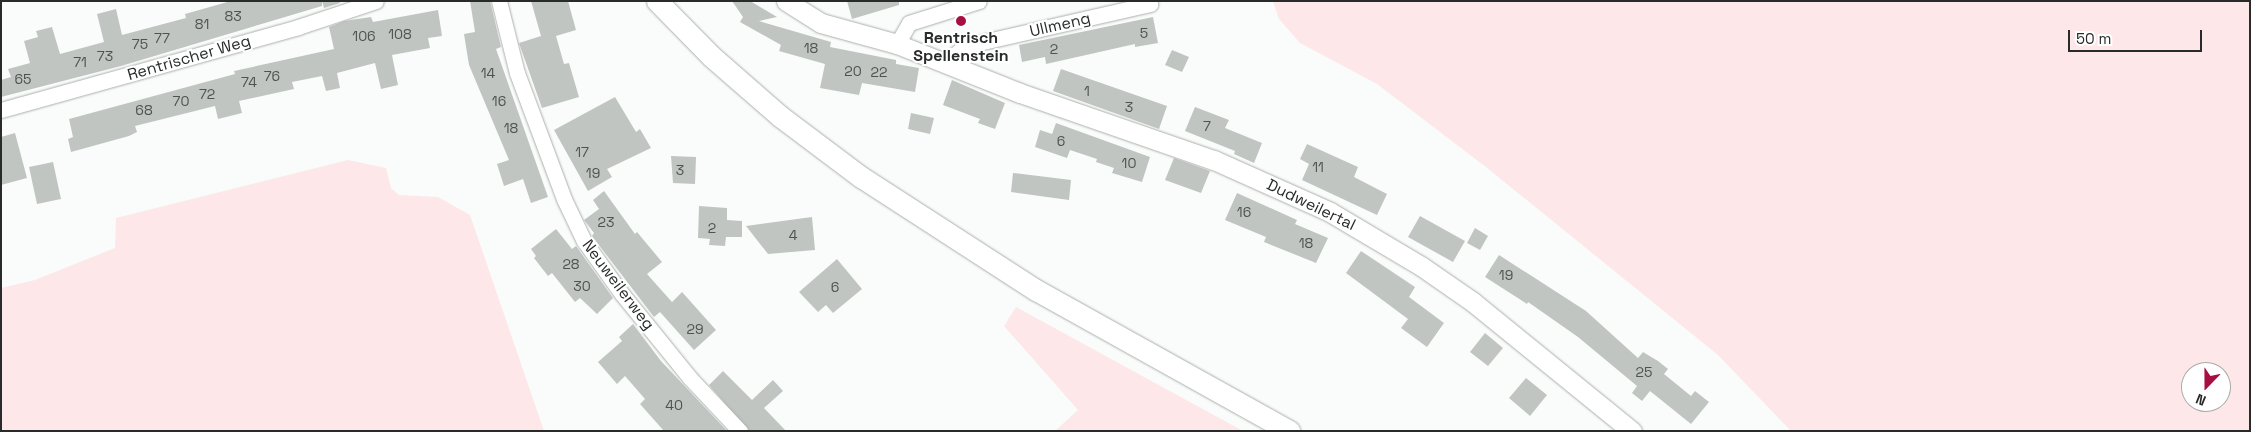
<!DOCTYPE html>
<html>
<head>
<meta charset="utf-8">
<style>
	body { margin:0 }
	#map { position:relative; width:2251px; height:432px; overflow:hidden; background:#f9fcfa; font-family:"Space Grotesk",sans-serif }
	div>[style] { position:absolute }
	.green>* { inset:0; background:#fee7e9 }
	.building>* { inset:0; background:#c1c5c2 }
	.roads { filter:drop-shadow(0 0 1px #abafac) drop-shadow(0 0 1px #abafac) }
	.minor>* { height:15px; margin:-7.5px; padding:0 7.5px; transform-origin:7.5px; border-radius:7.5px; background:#fff }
	.tertiary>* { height:19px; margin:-9.5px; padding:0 9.5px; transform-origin:9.5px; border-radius:9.5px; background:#fff }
	.secondary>* { height:21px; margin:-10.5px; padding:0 10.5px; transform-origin:10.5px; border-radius:10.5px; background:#fff }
	.dots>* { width:14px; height:14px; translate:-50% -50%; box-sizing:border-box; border:2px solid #fff; border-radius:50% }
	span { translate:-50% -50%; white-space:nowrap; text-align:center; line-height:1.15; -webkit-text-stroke:4px #fff; paint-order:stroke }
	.number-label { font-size:14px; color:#4f5250 }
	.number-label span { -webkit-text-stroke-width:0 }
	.street-label { font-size:16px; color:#292b2a }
	.poi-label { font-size:16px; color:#292b2a; font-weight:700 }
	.frame { position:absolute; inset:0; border:2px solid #292b2a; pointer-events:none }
	.north { position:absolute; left:2181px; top:362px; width:50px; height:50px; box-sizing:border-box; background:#fff; border:1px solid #a9aaaa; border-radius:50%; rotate:202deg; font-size:14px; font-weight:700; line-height:20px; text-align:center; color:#292b2a }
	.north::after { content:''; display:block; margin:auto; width:18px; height:22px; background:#a70f41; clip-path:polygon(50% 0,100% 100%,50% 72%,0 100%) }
	.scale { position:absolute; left:2068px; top:30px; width:134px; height:22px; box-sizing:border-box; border:2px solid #292b2a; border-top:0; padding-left:6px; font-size:15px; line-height:18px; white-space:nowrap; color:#292b2a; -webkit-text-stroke:4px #fff; paint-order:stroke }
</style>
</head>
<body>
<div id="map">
	<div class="green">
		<i style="clip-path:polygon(evenodd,1273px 1px,2250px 1px,2250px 431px,1791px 431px,1718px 355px,1486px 167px,1377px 84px,1300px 43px,1279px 19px,1273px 1px,2191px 372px,2221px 372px,2221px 402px,2191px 402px,2191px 372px)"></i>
		<i style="clip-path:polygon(348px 160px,386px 168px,391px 188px,399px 195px,438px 197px,470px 215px,544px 431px,1px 431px,1px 288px,35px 280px,115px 248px,116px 218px)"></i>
		<i style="clip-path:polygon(1016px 307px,1243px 431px,1055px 431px,1078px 410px,1004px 326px)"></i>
	</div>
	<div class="building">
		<i style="clip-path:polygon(231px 1px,322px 1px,322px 6px,121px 66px,1px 97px,1px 80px,11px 77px,8px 69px,30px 63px,24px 41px,38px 37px,36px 31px,52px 27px,60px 54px,104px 42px,97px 14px,116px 9px,122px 35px,186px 18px,185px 14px)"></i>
		<i style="clip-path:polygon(322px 1px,339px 1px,340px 3px,324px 8px)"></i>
		<i style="clip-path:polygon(470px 1px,490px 1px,501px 47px,496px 49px,548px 197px,531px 203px,523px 179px,504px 186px,497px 164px,509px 160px,469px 65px,464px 34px,475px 32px)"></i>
		<i style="clip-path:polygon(531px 1px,568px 1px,576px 30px,556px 36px,564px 64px,569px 63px,579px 97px,542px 108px,519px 43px,541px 36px)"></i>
		<i style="clip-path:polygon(732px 1px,750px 1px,777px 17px,759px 21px,831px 42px,830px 47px,896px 60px,896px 64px,919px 68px,915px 92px,862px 83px,859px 95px,820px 88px,825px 64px,779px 51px,781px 45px,740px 22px,743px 17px)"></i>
		<i style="clip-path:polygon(847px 1px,899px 1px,899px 5px,852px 19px)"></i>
		<i style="clip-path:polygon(438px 10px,442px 36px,428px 38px,430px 48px,392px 55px,398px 85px,381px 89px,375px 63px,337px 73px,340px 88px,326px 91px,322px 76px,292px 82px,294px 89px,239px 101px,242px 113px,218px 119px,215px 106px,135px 126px,137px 132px,129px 136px,71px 152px,68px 139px,73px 137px,69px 119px,235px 74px,234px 71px,334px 49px,329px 27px,344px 21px,371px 17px,373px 22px)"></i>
		<i style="clip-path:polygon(1153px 17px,1158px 43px,1135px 47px,1135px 44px,1046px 64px,1045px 57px,1022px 62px,1019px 45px)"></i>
		<i style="clip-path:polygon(1172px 50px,1189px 57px,1182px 72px,1165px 65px)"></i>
		<i style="clip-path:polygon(1061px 69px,1167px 106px,1159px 129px,1053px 91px)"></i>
		<i style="clip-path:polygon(952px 80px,1005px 103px,995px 129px,978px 123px,980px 119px,943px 105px)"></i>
		<i style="clip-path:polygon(615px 97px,636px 132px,640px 129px,651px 148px,607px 169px,612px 177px,588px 191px,554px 130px)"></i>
		<i style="clip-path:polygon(1195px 107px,1229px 120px,1225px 128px,1262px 143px,1254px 163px,1234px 154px,1235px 151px,1185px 131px)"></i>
		<i style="clip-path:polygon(911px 113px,934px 118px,930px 134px,908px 129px)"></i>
		<i style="clip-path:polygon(1056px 123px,1150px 157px,1142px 182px,1112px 173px,1114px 168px,1096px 162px,1097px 159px,1070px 150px,1067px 158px,1035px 147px,1040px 130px,1052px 134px)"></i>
		<i style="clip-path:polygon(15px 133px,27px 178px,1px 185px,1px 137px)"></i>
		<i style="clip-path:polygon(1307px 144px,1358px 167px,1354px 177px,1387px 194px,1377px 215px,1302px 180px,1309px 164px,1300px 159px)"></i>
		<i style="clip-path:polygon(671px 156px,696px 157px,695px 184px,673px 183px)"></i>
		<i style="clip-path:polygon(1174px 158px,1210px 171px,1201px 193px,1165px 180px)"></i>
		<i style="clip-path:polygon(53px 162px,61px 199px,37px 204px,29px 167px)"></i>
		<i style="clip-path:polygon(1013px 173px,1071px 180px,1069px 200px,1011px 192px)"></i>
		<i style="clip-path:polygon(604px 191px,635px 234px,637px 232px,662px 262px,647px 274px,672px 302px,682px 292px,716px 330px,694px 350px,660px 312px,654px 317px,592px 236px,594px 233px,584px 220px,599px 209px,593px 200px)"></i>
		<i style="clip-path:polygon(1237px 193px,1297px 220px,1295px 224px,1328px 238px,1316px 263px,1264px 242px,1266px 237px,1225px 220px)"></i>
		<i style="clip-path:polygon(699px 206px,727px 208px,727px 220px,742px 221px,742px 237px,726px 237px,725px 246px,709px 245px,710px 239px,698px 238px)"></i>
		<i style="clip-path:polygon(1420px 216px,1465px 241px,1453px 262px,1408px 237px)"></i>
		<i style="clip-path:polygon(812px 217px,815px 250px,768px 254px,746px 226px)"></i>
		<i style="clip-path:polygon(1475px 228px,1488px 236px,1480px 250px,1467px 243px)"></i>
		<i style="clip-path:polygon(556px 229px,572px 249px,576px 246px,613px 298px,597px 314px,580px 298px,575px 302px,552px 273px,548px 276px,534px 258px,536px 256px,531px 249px)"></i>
		<i style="clip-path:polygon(1361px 251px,1415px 287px,1409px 297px,1444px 323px,1427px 347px,1401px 328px,1408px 319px,1346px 273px)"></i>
		<i style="clip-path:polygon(1499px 255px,1586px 311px,1638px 358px,1643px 352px,1658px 361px,1668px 369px,1664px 374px,1691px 396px,1695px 391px,1709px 402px,1691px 424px,1650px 391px,1642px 401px,1632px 393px,1637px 386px,1578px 337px,1528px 302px,1527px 304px,1485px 277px)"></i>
		<i style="clip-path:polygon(837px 259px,862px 289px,833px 313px,826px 305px,818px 312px,799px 292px)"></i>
		<i style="clip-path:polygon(633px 324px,661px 361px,727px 431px,664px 431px,640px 404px,645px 399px,625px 376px,617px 384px,598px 362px,622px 341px,619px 337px)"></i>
		<i style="clip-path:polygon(1485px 333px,1503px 348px,1488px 366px,1470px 352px)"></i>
		<i style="clip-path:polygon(723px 371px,752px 400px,773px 380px,783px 391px,764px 408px,786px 431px,749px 431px,709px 385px)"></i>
		<i style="clip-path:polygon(1526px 378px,1547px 395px,1530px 416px,1509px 398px)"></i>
	</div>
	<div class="roads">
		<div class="minor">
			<i style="left:499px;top:1px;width:74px;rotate:76deg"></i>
			<i style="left:517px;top:73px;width:134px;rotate:69.5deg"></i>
			<i style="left:564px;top:199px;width:47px;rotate:64.5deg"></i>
			<i style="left:584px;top:241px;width:65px;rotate:54.4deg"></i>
			<i style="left:622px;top:294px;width:108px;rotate:51deg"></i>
			<i style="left:690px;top:378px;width:73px;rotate:46.7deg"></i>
			<i style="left:897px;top:44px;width:24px;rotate:-60deg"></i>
			<i style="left:909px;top:23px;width:73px;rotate:-17.4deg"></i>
			<i style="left:946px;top:62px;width:25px;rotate:-40deg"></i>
			<i style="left:965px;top:46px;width:190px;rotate:-12.8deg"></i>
			<i style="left:1px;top:110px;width:308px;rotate:-15.6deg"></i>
			<i style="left:298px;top:27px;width:82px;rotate:-18.4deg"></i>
		</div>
		<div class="tertiary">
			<i style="left:786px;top:1px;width:41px;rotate:32.2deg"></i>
			<i style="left:821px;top:23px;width:79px;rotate:15.4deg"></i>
			<i style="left:897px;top:44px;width:132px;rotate:21.7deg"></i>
			<i style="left:1020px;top:93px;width:205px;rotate:19.1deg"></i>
			<i style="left:1214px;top:160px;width:127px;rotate:24.1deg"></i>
			<i style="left:1330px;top:212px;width:106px;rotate:30.7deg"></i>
			<i style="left:1421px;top:266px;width:63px;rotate:34.7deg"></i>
			<i style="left:1473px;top:302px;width:205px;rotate:39.1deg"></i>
		</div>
		<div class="secondary">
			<i style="left:657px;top:1px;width:77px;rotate:45.5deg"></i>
			<i style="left:711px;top:56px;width:93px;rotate:41.1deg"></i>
			<i style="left:781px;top:117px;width:100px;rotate:36.9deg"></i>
			<i style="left:861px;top:177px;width:208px;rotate:32.9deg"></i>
			<i style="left:1036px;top:290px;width:290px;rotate:29.1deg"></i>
		</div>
	</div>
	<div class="dots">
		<i style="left:961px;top:21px;background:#a70f41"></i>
	</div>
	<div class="number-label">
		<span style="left:233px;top:16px">83</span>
		<span style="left:202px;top:24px">81</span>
		<span style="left:1144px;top:33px">5</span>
		<span style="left:400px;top:34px">108</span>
		<span style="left:364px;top:36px">106</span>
		<span style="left:162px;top:38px">77</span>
		<span style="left:140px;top:44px">75</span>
		<span style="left:811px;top:48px">18</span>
		<span style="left:1054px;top:49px">2</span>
		<span style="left:105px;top:56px">73</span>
		<span style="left:80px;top:62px">71</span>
		<span style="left:853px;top:71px">20</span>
		<span style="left:879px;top:72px">22</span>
		<span style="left:488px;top:73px">14</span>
		<span style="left:272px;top:76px">76</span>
		<span style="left:23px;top:79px">65</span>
		<span style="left:249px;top:82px">74</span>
		<span style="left:1087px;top:91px">1</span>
		<span style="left:207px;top:94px">72</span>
		<span style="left:181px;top:101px">70</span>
		<span style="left:499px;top:101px">16</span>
		<span style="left:1129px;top:107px">3</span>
		<span style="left:144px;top:110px">68</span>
		<span style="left:1207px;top:126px">7</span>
		<span style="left:511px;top:128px">18</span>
		<span style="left:1061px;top:141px">6</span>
		<span style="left:582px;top:152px">17</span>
		<span style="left:1129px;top:163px">10</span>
		<span style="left:1318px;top:167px">11</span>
		<span style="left:680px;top:170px">3</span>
		<span style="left:593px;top:173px">19</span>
		<span style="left:1244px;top:212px">16</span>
		<span style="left:606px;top:222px">23</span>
		<span style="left:712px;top:228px">2</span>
		<span style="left:793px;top:235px">4</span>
		<span style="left:1306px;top:243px">18</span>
		<span style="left:571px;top:264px">28</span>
		<span style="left:1506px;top:275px">19</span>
		<span style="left:582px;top:286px">30</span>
		<span style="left:835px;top:287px">6</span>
		<span style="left:695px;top:329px">29</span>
		<span style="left:1644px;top:372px">25</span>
		<span style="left:674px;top:405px">40</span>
	</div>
	<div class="street-label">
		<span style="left:1060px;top:25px;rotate:-13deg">Ullmeng</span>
		<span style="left:189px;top:58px;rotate:-16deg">Rentrischer Weg</span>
		<span style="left:1311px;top:205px;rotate:26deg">Dudweilertal</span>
		<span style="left:618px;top:285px;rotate:53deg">Neuweilerweg</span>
	</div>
	<div class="poi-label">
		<span style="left:961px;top:47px">Rentrisch<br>Spellenstein</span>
	</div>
	<div class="frame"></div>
	<div class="north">N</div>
	<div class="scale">50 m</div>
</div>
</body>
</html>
